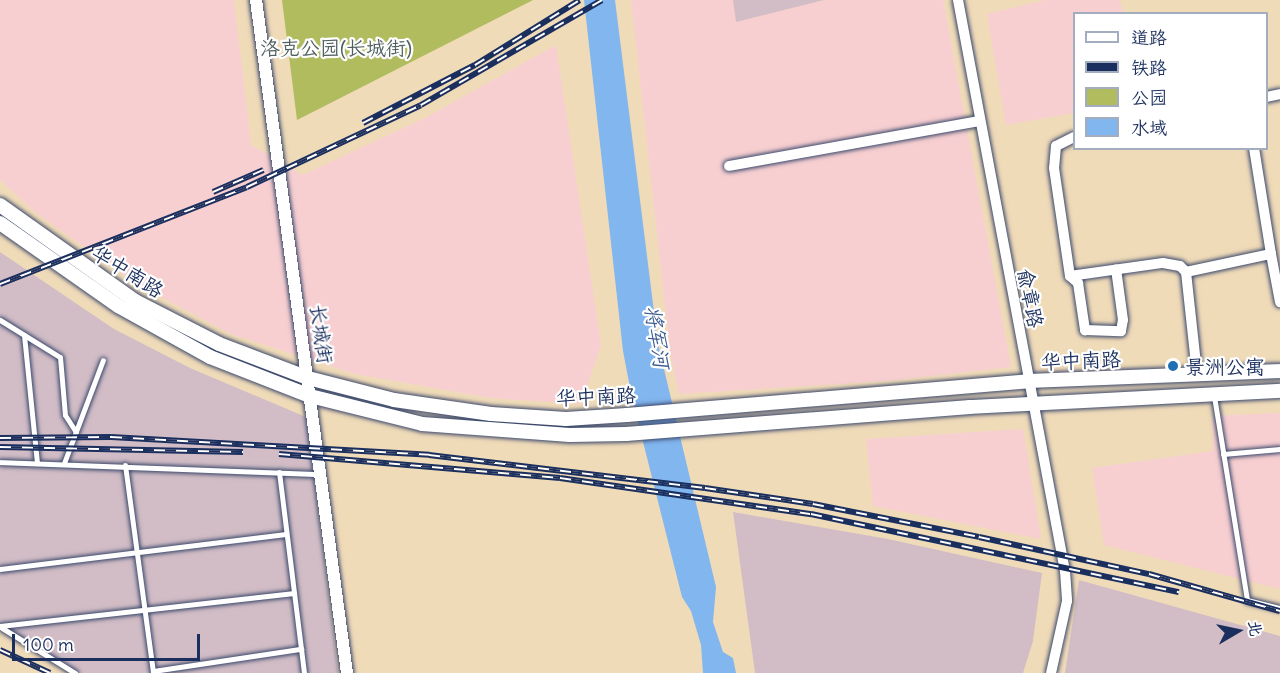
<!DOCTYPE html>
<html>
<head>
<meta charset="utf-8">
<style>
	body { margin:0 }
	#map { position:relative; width:1280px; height:673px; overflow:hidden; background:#f0dbb9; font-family:Delius,"LXGW WenKai TC",sans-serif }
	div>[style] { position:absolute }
	.built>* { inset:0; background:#f7cfd1 }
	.industrial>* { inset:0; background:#d2bdc6 }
	.green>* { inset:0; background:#b0bc5e }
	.water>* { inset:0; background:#82b6ef }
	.roads { filter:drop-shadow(0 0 2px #3b496c) drop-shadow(0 0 2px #3b496c) }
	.service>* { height:5px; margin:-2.5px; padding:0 2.5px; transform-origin:2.5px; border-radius:2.5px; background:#fff }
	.minor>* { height:10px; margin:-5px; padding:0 5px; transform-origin:5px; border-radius:5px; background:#fff }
	.tertiary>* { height:12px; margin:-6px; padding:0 6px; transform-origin:6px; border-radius:6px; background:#fff }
	.secondary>* { height:14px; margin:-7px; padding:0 7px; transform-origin:7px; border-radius:7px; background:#fff }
	.rail>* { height:6px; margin-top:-3px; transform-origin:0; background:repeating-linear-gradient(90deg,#fff 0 11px,#1b2f5e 0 22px); box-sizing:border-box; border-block:2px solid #1b2f5e }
	.dots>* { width:16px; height:16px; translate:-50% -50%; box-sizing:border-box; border:3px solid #fff; border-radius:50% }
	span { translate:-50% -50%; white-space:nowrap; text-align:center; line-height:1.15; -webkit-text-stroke:4.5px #fff; paint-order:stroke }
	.park-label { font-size:20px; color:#4f605e }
	.street-label { font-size:20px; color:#1b2f5e }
	.poi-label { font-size:20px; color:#1b2f5e }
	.left { translate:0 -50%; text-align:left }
	.water-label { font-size:21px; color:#3f5e91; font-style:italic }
	.legend { position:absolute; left:1073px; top:12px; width:195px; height:138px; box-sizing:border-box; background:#fff; border:2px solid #a4acbf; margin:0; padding:8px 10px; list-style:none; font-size:18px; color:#1b2f5e }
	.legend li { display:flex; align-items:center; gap:12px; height:30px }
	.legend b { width:30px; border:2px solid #a4acbf }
	.north { position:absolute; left:1208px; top:601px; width:60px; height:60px; -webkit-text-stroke:4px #fff; paint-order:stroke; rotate:81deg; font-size:16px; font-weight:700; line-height:24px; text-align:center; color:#1b2f5e }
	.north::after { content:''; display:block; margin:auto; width:21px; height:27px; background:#1b2f5e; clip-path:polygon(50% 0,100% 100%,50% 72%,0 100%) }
	.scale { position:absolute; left:12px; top:634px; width:188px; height:27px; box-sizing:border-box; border:3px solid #1b2f5e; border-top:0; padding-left:8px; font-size:18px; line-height:21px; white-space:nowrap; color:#1b2f5e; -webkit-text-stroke:4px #fff; paint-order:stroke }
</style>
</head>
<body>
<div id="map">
	<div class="built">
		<i style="clip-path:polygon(0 0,234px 0,251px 145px,303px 175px,427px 117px,556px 45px,601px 345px,581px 404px,490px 398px,355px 374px,231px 334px,135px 283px,35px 212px,0 180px)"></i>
		<i style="clip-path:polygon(631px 0,733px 0,736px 22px,824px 0,943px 0,1011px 367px,887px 381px,679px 394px,670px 351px)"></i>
		<i style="clip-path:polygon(1045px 0,1120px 0,1123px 13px,1074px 14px,1074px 113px,1006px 125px,987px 14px)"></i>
		<i style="clip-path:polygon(1280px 413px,1280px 589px,1104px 545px,1092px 468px,1213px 451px,1213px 416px)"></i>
		<i style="clip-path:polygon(1023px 429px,1041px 539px,873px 506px,866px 439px)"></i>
	</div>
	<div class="industrial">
		<i style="clip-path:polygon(733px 0,824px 0,736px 22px)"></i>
		<i style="clip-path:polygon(0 252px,114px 329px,190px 368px,306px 417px,338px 673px,70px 673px,0 628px)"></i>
		<i style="clip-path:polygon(733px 512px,888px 539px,1042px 573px,1033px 641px,1023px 673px,755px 673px)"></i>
		<i style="clip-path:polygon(1079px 580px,1280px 636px,1280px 673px,1065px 673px)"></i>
	</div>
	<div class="green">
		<i style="clip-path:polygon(282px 0,533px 0,297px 120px)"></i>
	</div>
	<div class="water">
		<i style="clip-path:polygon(584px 0,615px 0,658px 344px,716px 587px,713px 622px,723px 652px,733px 658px,736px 673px,703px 673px,701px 645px,691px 611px,682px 597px,632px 398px,623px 351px)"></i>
	</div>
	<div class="roads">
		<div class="service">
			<i style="left:0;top:320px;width:70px;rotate:31.7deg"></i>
			<i style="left:60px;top:357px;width:58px;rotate:85.1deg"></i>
			<i style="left:65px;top:415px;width:20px;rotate:57deg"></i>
			<i style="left:24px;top:335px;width:129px;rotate:84.2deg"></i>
			<i style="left:1214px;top:396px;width:207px;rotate:80.8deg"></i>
			<i style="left:1247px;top:600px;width:34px;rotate:14deg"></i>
			<i style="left:1223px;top:454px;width:57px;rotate:-5deg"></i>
			<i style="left:0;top:462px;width:319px;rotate:2.2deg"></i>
			<i style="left:64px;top:463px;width:110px;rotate:-69.3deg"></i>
			<i style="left:125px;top:465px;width:210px;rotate:82.3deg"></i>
			<i style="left:279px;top:472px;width:203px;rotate:82.9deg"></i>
			<i style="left:0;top:569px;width:288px;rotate:-7deg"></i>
			<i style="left:0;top:626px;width:296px;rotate:-6.4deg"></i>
			<i style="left:2px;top:628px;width:86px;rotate:31.7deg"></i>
			<i style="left:153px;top:671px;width:150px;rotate:-8.5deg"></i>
		</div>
		<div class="minor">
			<i style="left:958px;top:0;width:581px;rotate:79.39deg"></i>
			<i style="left:1065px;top:571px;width:30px;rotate:86deg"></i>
			<i style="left:1067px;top:601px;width:74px;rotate:102.5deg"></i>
			<i style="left:1266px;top:97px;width:14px;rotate:-12deg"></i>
			<i style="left:1074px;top:137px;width:20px;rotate:153deg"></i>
			<i style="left:1056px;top:146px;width:22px;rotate:95deg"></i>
			<i style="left:1054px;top:168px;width:109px;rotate:81.6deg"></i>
			<i style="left:1070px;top:276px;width:94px;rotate:-8deg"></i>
			<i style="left:1163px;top:263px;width:17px;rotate:10deg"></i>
			<i style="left:1180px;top:266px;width:8px;rotate:45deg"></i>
			<i style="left:1186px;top:272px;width:87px;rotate:-12deg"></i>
			<i style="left:1271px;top:254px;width:107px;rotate:-99.1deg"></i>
			<i style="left:729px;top:166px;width:255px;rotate:-10.2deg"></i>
			<i style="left:1271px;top:254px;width:49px;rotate:79.4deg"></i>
			<i style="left:1186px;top:272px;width:103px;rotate:83.8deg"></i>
			<i style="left:1070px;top:276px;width:11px;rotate:41deg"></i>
			<i style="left:1078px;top:283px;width:48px;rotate:81.5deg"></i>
			<i style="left:1085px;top:330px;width:36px;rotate:2deg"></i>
			<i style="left:1121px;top:331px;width:11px;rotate:-80deg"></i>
			<i style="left:1123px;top:320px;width:51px;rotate:-97.8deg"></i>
		</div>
		<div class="tertiary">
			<i style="left:256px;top:0;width:679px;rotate:82.3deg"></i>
		</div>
		<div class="secondary">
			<i style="left:0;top:205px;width:166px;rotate:35.4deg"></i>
			<i style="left:135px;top:301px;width:94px;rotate:27.1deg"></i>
			<i style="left:219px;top:344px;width:95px;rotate:20.9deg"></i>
			<i style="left:308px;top:378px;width:89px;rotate:14.3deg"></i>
			<i style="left:394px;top:400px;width:98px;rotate:8.2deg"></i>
			<i style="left:491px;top:414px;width:75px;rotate:3.8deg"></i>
			<i style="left:566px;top:419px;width:61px;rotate:-3.8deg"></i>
			<i style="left:627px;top:415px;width:403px;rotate:-4.8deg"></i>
			<i style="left:1029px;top:381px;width:251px;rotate:-2.3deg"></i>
			<i style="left:0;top:223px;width:144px;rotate:35.1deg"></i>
			<i style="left:118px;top:306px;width:105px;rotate:29deg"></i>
			<i style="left:210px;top:357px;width:107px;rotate:21.3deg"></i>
			<i style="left:310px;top:396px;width:115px;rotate:14deg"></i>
			<i style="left:422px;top:424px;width:148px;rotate:4.3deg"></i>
			<i style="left:570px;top:435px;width:56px;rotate:-1deg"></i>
			<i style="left:626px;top:434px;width:345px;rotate:-4.5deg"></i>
			<i style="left:970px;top:407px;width:310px;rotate:-3deg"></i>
		</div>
	</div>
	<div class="rail">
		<i style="left:363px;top:123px;width:126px;rotate:-27.4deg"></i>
		<i style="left:475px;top:65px;width:123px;rotate:-31.8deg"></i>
		<i style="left:213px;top:192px;width:55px;rotate:-23.7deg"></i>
		<i style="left:0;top:284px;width:265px;rotate:-21.4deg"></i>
		<i style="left:247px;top:187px;width:192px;rotate:-25.2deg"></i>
		<i style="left:421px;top:105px;width:209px;rotate:-30.1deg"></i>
		<i style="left:0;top:438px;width:111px;rotate:-0.5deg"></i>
		<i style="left:111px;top:437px;width:319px;rotate:3.2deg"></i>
		<i style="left:429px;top:455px;width:278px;rotate:6.8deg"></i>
		<i style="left:705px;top:488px;width:109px;rotate:8.4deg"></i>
		<i style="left:813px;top:504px;width:169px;rotate:11.2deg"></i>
		<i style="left:979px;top:537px;width:174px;rotate:12.3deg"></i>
		<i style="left:1149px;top:574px;width:136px;rotate:15.8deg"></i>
		<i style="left:0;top:447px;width:243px;rotate:1.2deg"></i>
		<i style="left:279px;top:454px;width:282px;rotate:4.9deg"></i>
		<i style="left:560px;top:478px;width:254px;rotate:8.2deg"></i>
		<i style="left:811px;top:514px;width:376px;rotate:12deg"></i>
		<i style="left:0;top:650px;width:55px;rotate:24.7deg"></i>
	</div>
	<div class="dots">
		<i style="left:1173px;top:366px;background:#1f6fb2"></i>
	</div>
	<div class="park-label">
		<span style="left:336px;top:47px">洛克公园(长城街)</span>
	</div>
	<div class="street-label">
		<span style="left:128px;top:271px;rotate:32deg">华中南路</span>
		<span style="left:1031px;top:298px;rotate:79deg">俞章路</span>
		<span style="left:322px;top:334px;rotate:82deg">长城街</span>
		<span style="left:1081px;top:360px;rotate:-2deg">华中南路</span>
		<span style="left:596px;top:396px;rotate:-2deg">华中南路</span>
	</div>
	<div class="poi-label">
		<span class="left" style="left:1185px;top:366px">景洲公寓</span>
	</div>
	<div class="water-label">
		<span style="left:657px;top:337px;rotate:81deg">将军河</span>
	</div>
	<ul class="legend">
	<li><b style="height:8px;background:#fff"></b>道路</li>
	<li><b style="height:8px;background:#1b2f5e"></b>铁路</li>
	<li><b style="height:16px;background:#b0bc5e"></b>公园</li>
	<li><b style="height:16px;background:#82b6ef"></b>水域</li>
	</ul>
	<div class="north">北</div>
	<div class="scale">100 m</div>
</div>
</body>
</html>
